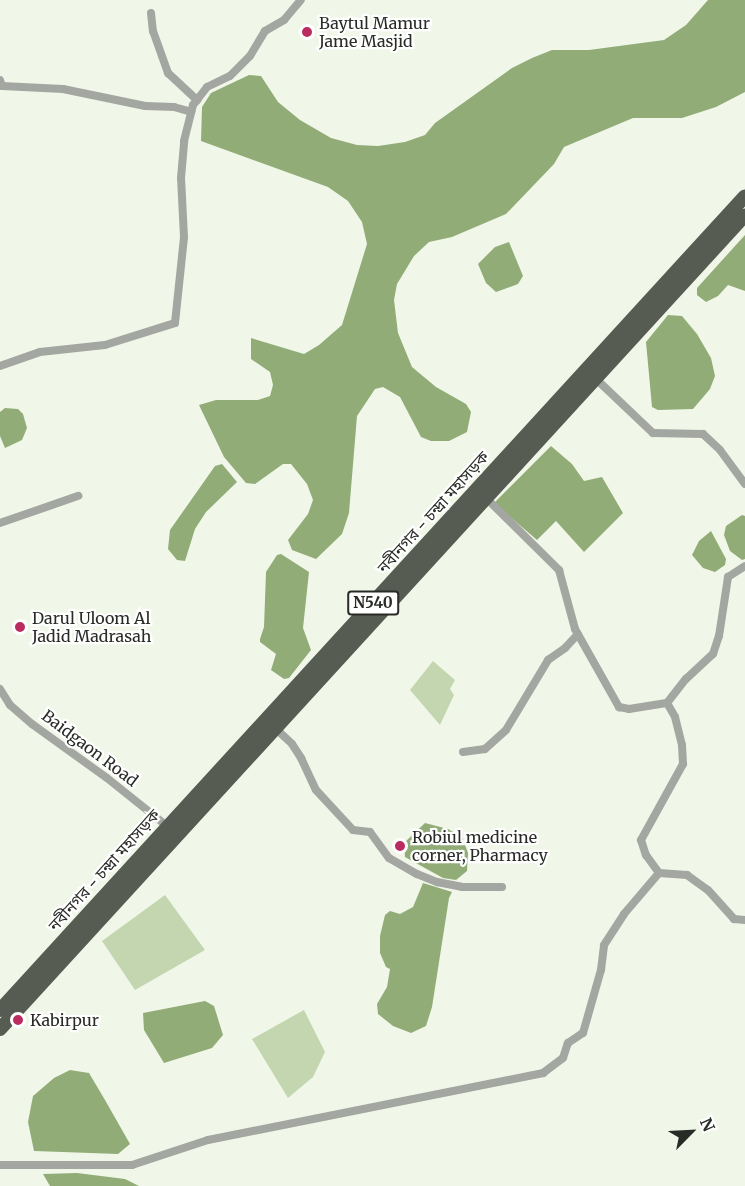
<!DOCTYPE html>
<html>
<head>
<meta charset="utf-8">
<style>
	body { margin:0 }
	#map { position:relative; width:745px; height:1186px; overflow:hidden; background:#f0f7e9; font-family:Merriweather,"Noto Sans Bengali",serif }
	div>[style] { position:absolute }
	.green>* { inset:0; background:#c3d6b0 }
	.water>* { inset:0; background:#92ac77 }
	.minor>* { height:8px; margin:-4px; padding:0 4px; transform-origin:4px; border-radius:4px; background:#a4a7a1 }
	.trunk>* { height:14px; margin:-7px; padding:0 7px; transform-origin:7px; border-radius:7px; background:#575c52 }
	.dots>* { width:16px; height:16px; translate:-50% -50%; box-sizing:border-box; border:3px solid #fff; border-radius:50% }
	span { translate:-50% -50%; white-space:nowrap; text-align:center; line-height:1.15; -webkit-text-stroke:4.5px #fff; paint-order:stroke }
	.shield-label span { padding:2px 4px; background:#fff; border:2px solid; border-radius:4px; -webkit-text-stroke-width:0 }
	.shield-label { font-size:15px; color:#282b26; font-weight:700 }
	.poi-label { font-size:16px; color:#282b26 }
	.left { translate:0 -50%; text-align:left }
	.street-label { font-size:16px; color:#282b26 }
	.north { position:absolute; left:661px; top:1102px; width:60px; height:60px; -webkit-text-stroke:4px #fff; paint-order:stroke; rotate:66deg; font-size:16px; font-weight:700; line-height:24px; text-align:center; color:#282b26 }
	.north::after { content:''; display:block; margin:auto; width:21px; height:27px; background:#282b26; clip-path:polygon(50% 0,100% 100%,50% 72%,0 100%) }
</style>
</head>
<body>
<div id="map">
	<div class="green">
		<i style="clip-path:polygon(433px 661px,455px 680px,450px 689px,454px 695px,440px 725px,410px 690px)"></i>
		<i style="clip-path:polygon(165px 895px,205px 950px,135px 990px,102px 941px)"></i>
		<i style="clip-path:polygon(304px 1010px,325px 1052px,313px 1077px,288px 1098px,252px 1039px)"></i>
	</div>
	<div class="water">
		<i style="clip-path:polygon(708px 0,745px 0,745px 92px,716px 107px,682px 118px,633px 118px,564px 147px,554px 164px,506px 214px,452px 237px,429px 242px,414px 256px,397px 284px,394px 300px,398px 333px,412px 367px,436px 387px,466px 404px,471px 412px,467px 432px,449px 441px,431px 441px,421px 437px,400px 397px,383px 387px,375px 389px,357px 416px,349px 513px,342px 534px,316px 559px,292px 550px,288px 540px,308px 514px,313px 500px,307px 484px,291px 464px,283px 464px,255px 484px,246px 483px,224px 457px,199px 405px,216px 400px,258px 400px,270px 396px,273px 385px,270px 372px,251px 359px,251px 338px,304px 354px,319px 345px,342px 325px,367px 244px,362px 222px,348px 201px,328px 187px,201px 141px,202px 107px,211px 93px,249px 75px,261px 76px,278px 102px,300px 120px,331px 138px,357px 145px,378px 146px,405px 142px,425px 135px,435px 123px,512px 68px,532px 58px,552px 50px,589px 50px,664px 40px,686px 25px)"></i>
		<i style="clip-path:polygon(745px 235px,745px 291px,728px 285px,718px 296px,706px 302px,697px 295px,697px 288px)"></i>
		<i style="clip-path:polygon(509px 242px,523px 276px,518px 284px,496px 292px,486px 283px,478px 264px,495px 247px)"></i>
		<i style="clip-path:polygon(668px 315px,682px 316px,697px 334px,711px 358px,715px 376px,710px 389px,693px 409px,658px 410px,652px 407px,646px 342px)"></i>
		<i style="clip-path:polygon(5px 408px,18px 409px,23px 414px,27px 428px,22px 440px,5px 448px,0 436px,0 412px)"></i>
		<i style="clip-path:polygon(551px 446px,572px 464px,584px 481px,602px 477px,623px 513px,584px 552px,556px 521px,537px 540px,494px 503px)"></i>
		<i style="clip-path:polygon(222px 464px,237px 482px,206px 512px,195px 529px,185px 561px,177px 560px,168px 549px,170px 530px,215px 466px)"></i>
		<i style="clip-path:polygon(742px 515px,745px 516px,745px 559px,742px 560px,730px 551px,724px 535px,726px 526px)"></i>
		<i style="clip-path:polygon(711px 531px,726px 559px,725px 565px,715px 572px,703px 568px,692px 555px,699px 541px)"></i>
		<i style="clip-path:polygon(281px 554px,309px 572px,303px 628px,311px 650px,289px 678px,284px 679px,271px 670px,276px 654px,260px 642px,260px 639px,264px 627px,266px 572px,277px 555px)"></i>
		<i style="clip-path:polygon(425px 823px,448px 829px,462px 837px,468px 853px,467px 871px,456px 880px,443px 878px,405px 857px,404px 843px)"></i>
		<i style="clip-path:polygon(423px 883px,452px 892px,449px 898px,432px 1007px,426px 1026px,411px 1033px,393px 1026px,378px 1014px,377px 1004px,387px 987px,390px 969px,386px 967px,380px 953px,380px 936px,385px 915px,390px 911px,400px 914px,413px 907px)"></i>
		<i style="clip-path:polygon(205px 1001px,214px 1006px,223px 1035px,212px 1048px,164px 1063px,144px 1030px,143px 1013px)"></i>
		<i style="clip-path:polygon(70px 1070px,89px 1073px,105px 1100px,130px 1144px,118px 1154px,34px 1151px,28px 1122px,33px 1096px,54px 1078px)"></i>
		<i style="clip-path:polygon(77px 1173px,125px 1179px,139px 1186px,50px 1186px,43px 1174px)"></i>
	</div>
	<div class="minor">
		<i style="left:151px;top:13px;width:18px;rotate:84deg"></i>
		<i style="left:153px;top:31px;width:45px;rotate:70.3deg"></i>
		<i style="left:168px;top:73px;width:40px;rotate:43deg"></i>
		<i style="left:0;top:80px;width:6px;rotate:72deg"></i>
		<i style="left:2px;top:86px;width:61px;rotate:2.8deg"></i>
		<i style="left:63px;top:89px;width:84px;rotate:11.7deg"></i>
		<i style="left:145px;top:106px;width:29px;rotate:2deg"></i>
		<i style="left:174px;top:107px;width:18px;rotate:16deg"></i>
		<i style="left:0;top:366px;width:42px;rotate:-19.3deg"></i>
		<i style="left:40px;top:352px;width:65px;rotate:-6.1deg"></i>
		<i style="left:105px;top:345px;width:73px;rotate:-17.4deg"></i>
		<i style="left:175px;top:323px;width:86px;rotate:-84deg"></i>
		<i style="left:184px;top:237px;width:59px;rotate:-92.9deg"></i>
		<i style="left:181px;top:178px;width:37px;rotate:-85deg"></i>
		<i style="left:184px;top:141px;width:37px;rotate:-76deg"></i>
		<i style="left:193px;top:105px;width:23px;rotate:-52deg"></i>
		<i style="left:207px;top:87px;width:25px;rotate:-26deg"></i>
		<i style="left:230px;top:76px;width:28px;rotate:-45deg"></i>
		<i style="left:250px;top:56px;width:29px;rotate:-59deg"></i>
		<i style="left:265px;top:31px;width:22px;rotate:-30deg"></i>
		<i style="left:284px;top:20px;width:26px;rotate:-50deg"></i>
		<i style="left:595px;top:378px;width:80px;rotate:43.5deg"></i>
		<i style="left:653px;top:433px;width:50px;rotate:1.1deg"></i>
		<i style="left:703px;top:434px;width:23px;rotate:43deg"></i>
		<i style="left:720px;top:450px;width:42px;rotate:53.7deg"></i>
		<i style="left:486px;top:498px;width:103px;rotate:44.6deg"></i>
		<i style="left:559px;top:570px;width:61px;rotate:74.8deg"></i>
		<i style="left:575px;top:629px;width:90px;rotate:60.6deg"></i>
		<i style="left:619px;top:707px;width:10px;rotate:11deg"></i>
		<i style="left:629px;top:709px;width:38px;rotate:-9deg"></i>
		<i style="left:667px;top:703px;width:16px;rotate:60deg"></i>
		<i style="left:675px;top:717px;width:29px;rotate:76deg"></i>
		<i style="left:682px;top:745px;width:19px;rotate:87deg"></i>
		<i style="left:683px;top:764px;width:87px;rotate:118.9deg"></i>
		<i style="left:641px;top:840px;width:16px;rotate:72deg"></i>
		<i style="left:646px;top:855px;width:22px;rotate:54deg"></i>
		<i style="left:659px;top:873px;width:28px;rotate:4deg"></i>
		<i style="left:687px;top:875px;width:26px;rotate:36deg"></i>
		<i style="left:708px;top:890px;width:39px;rotate:48deg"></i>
		<i style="left:734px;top:919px;width:11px;rotate:5deg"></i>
		<i style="left:0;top:523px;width:83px;rotate:-19.1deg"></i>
		<i style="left:0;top:689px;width:19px;rotate:58deg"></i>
		<i style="left:10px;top:705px;width:29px;rotate:41deg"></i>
		<i style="left:32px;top:724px;width:92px;rotate:35.8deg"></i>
		<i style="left:107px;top:778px;width:77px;rotate:38.7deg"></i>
		<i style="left:667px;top:703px;width:31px;rotate:-52deg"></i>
		<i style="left:686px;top:679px;width:37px;rotate:-43deg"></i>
		<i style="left:713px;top:654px;width:19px;rotate:-72deg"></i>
		<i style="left:719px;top:636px;width:60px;rotate:-81.3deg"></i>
		<i style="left:728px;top:577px;width:20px;rotate:-33deg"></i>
		<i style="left:275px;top:728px;width:23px;rotate:43deg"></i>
		<i style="left:292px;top:744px;width:17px;rotate:57deg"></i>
		<i style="left:301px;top:758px;width:35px;rotate:65deg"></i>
		<i style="left:316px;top:790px;width:54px;rotate:47.2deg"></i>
		<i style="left:353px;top:830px;width:17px;rotate:7deg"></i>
		<i style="left:370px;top:832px;width:32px;rotate:54deg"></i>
		<i style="left:389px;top:858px;width:32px;rotate:30deg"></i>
		<i style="left:417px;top:874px;width:22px;rotate:22deg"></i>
		<i style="left:437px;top:882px;width:25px;rotate:11deg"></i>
		<i style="left:462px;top:887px;width:40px"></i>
		<i style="left:463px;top:752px;width:22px;rotate:-8deg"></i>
		<i style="left:485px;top:749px;width:28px;rotate:-42deg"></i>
		<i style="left:506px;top:730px;width:82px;rotate:-59deg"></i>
		<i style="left:548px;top:660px;width:21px;rotate:-35deg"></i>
		<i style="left:565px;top:648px;width:19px;rotate:-47deg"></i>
		<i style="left:0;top:1165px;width:132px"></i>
		<i style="left:132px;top:1165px;width:80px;rotate:-18.2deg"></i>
		<i style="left:208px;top:1140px;width:342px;rotate:-11.3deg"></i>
		<i style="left:543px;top:1073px;width:25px;rotate:-37deg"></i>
		<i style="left:563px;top:1058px;width:16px;rotate:-72deg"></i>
		<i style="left:568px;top:1043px;width:18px;rotate:-34deg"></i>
		<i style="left:583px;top:1033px;width:66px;rotate:-74.1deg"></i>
		<i style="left:601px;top:970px;width:25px;rotate:-83deg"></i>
		<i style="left:604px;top:945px;width:37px;rotate:-57deg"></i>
		<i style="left:624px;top:914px;width:54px;rotate:-49.5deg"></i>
	</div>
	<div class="trunk">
		<i style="left:0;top:1010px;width:1103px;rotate:-47.53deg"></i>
		<i style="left:0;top:1029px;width:1103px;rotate:-47.53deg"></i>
	</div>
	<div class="dots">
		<i style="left:307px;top:32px;background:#ba2c60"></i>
		<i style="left:20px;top:627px;background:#ba2c60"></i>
		<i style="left:400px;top:846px;background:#ba2c60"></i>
		<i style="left:18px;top:1020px;background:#ba2c60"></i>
	</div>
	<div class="shield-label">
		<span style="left:373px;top:603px">N540</span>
	</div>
	<div class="poi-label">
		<span class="left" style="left:319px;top:32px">Baytul Mamur<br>Jame Masjid</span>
		<span class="left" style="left:32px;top:627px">Darul Uloom Al<br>Jadid Madrasah</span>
		<span class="left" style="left:412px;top:846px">Robiul medicine<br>corner, Pharmacy</span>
		<span class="left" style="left:30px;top:1020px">Kabirpur</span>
	</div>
	<div class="street-label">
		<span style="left:433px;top:512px;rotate:-48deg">নবীনগর - চন্দ্রা মহাসড়ক</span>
		<span style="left:90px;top:748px;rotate:37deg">Baidgaon Road</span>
		<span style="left:104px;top:870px;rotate:-48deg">নবীনগর - চন্দ্রা মহাসড়ক</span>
	</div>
	<div class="north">N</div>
</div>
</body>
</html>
